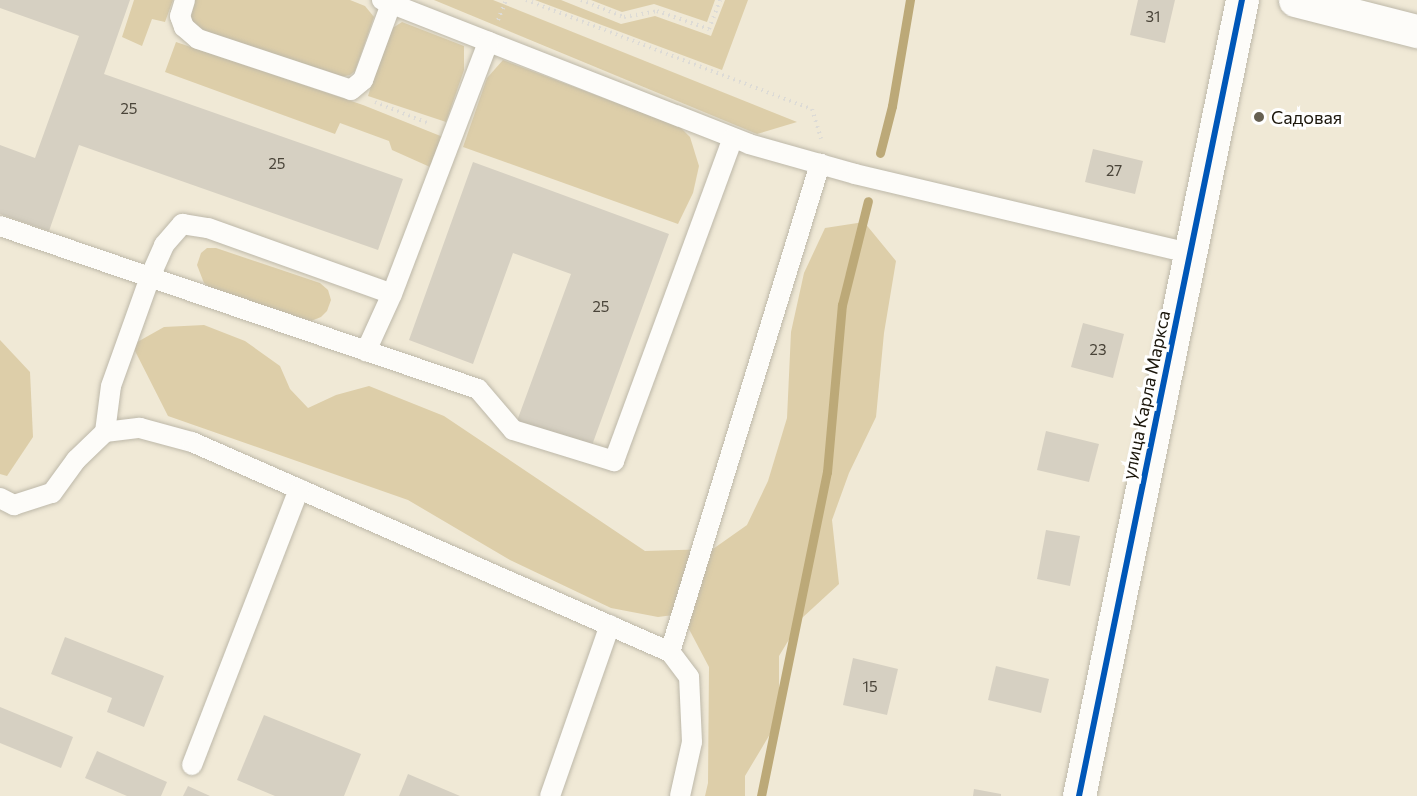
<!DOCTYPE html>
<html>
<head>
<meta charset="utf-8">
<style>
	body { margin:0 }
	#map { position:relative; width:1417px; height:796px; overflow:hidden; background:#f0e9d6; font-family:Commissioner,sans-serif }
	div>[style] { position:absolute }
	.green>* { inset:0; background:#ddcea9 }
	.stream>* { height:9px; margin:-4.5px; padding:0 4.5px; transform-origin:4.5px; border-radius:4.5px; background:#bca978 }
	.building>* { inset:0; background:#d6d0c2 }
	.path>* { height:4px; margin-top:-2px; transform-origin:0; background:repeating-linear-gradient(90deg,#dddbd6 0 1.5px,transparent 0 6px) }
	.roads { filter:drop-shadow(0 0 2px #bdb8a9) drop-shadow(0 0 2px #bdb8a9) }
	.service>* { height:20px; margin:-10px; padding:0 10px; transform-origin:10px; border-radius:10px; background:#fdfcf9 }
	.minor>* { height:33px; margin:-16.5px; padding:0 16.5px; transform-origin:16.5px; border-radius:16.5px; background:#fdfcf9 }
	.tertiary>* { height:33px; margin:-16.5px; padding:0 16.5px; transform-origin:16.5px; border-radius:16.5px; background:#fdfcf9 }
	.cycleway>* { height:6px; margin:-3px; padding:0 3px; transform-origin:3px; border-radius:3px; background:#0057b8 }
	.dots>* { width:16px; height:16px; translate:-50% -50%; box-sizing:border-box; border:3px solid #fff; border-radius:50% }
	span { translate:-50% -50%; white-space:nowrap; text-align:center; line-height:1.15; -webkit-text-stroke:6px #fff; paint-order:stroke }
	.number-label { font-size:15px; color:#4a4439 }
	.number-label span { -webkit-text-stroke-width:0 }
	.poi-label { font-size:18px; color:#1b160b }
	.left { translate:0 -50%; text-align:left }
	.street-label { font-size:18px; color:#1b160b }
</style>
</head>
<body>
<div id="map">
	<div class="green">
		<i style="clip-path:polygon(134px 0,173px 0,165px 22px,152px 19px,142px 46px,122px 37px)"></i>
		<i style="clip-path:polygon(195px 0,350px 0,365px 6px,374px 17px,355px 71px,350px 75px,340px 77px,195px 29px,190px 22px)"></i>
		<i style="clip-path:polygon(434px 0,493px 0,797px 122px,757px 134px)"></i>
		<i style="clip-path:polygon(535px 0,561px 0,621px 24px,655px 16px,711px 36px,725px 0,748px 0,722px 70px)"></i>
		<i style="clip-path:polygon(591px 0,715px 0,707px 22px,654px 4px,622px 12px)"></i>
		<i style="clip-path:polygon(402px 22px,464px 46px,464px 70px,446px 122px,368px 96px,388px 31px)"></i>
		<i style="clip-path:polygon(176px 42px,363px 105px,443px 137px,430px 167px,392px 150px,389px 141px,340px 123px,335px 134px,165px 72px)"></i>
		<i style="clip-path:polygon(503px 60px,680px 127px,690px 137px,699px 166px,693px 193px,678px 224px,463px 147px,487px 78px)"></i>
		<i style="clip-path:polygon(864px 222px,896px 261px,884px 333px,876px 417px,849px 473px,832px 520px,839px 584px,802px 618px,779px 656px,779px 719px,745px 776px,745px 796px,705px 796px,708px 783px,709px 667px,681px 614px,658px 617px,611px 608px,510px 560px,408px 500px,168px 416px,132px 345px,164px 327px,204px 325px,245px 341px,280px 366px,290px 389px,308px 408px,336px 395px,369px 386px,444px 416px,645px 551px,713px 549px,747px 525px,768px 481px,787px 418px,791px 332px,804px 273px,825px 228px)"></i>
		<i style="clip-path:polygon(207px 248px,216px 248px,320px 283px,328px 290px,331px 300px,327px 311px,321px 317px,311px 321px,213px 290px,204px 283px,197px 265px,201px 253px)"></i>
		<i style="clip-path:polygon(0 340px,30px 372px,33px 437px,7px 476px,0 474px)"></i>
	</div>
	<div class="stream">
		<i style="left:880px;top:153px;width:49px;rotate:-75.7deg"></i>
		<i style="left:892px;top:106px;width:108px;rotate:-80.4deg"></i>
		<i style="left:761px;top:796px;width:331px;rotate:-78.5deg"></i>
		<i style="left:827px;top:472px;width:168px;rotate:-84.9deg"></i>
		<i style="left:842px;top:305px;width:107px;rotate:-76deg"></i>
	</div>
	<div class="building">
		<i style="clip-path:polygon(0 0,130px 0,104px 74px,403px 179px,378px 250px,79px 145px,49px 231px,0 214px,0 145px,35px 158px,79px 36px,0 8px)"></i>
		<i style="clip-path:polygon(1138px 0,1175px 0,1165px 43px,1130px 35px)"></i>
		<i style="clip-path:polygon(1093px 149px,1143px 161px,1135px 194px,1085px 182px)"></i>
		<i style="clip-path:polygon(473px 162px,669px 234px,591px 448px,517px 421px,571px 274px,513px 253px,473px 364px,409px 340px)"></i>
		<i style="clip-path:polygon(1083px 323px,1124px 334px,1113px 378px,1071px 367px)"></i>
		<i style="clip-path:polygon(1046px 431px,1099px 444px,1089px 482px,1037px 470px)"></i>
		<i style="clip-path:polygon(1046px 530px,1080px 536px,1070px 586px,1037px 579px)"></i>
		<i style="clip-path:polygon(65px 637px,164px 676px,144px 727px,107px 712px,112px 698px,51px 674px)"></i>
		<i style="clip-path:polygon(853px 658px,898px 669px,887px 715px,843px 705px)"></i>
		<i style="clip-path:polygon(996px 666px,1049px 679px,1041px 713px,988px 700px)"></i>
		<i style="clip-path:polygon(0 707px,73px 737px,61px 768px,0 743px)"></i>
		<i style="clip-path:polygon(264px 715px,361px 754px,344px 796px,275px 796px,237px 780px)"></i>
		<i style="clip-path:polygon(97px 751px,167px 782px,161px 796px,127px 796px,85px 778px)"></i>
		<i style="clip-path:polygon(408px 774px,460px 796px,399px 796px)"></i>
		<i style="clip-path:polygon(188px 786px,210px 796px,183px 796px)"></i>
		<i style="clip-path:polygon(974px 789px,1001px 794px,1001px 796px,973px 796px)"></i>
	</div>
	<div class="path">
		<i style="left:526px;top:0;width:306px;rotate:20.9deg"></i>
		<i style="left:812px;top:109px;width:31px;rotate:73deg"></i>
		<i style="left:581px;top:0;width:46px;rotate:21.6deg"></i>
		<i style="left:624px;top:17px;width:34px;rotate:-10deg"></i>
		<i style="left:657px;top:11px;width:55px;rotate:19.1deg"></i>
		<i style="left:709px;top:29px;width:31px;rotate:-69deg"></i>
		<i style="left:498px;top:20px;width:22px;rotate:-68deg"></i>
		<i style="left:375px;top:102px;width:59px;rotate:21.8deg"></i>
	</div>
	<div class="roads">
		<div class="service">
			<i style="left:185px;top:0;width:17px;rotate:107deg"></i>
			<i style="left:180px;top:16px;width:12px;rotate:70deg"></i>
			<i style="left:184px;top:27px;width:18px;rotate:41deg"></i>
			<i style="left:198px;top:39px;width:161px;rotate:18.4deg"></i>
			<i style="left:351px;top:90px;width:16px;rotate:-40deg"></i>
			<i style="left:363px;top:80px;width:81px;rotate:-69.8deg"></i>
			<i style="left:382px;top:0;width:394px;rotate:21.4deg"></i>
			<i style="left:749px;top:144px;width:110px;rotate:15.8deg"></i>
			<i style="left:855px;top:174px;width:344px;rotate:13.3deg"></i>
			<i style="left:0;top:226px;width:505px;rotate:18.83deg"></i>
			<i style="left:478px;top:389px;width:54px;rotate:49.5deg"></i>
			<i style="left:513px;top:430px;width:106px;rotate:17.1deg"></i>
			<i style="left:614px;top:461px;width:344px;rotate:-69.8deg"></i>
			<i style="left:392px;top:294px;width:270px;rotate:-69.1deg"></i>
			<i style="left:105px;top:432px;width:46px;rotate:-82.6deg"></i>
			<i style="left:111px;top:386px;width:116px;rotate:-70.3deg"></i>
			<i style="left:150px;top:277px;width:35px;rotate:-66deg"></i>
			<i style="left:164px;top:245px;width:28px;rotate:-49deg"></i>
			<i style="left:182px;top:224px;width:26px;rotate:9deg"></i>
			<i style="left:208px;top:228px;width:195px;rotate:19.7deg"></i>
			<i style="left:392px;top:294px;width:63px;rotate:114.5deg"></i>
			<i style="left:0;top:498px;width:16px;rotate:27deg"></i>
			<i style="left:14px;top:505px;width:40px;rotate:-18deg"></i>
			<i style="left:52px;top:493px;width:41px;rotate:-54deg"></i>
			<i style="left:76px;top:460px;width:40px;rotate:-44deg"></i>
			<i style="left:105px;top:432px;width:35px;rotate:-7deg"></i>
			<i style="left:140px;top:428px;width:54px;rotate:15.1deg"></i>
			<i style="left:192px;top:442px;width:522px;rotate:23.72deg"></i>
			<i style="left:192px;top:765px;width:296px;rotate:-68.8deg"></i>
			<i style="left:550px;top:796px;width:181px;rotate:-70.7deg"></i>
			<i style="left:680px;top:796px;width:55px;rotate:-77.5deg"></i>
			<i style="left:692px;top:742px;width:65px;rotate:-92.6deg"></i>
			<i style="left:689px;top:677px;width:31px;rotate:-127deg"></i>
			<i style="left:670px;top:652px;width:511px;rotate:-72.91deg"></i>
		</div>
		<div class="minor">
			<i style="left:1295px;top:0;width:126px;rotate:14.3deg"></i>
		</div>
		<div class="tertiary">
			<i style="left:1079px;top:796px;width:813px;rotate:-78.43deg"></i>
		</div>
	</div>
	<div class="cycleway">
		<i style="left:1079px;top:796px;width:813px;rotate:-78.43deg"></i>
	</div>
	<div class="dots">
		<i style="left:1259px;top:117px;background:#666052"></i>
	</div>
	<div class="number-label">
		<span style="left:1153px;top:17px">31</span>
		<span style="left:129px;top:109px">25</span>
		<span style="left:277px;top:164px">25</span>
		<span style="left:1114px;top:171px">27</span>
		<span style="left:601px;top:307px">25</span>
		<span style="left:1098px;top:350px">23</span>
		<span style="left:870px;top:687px">15</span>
	</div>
	<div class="poi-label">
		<span class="left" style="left:1271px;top:117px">Садовая</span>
	</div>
	<div class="street-label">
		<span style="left:1146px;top:395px;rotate:-78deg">улица Карла Маркса</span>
	</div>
</div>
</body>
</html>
